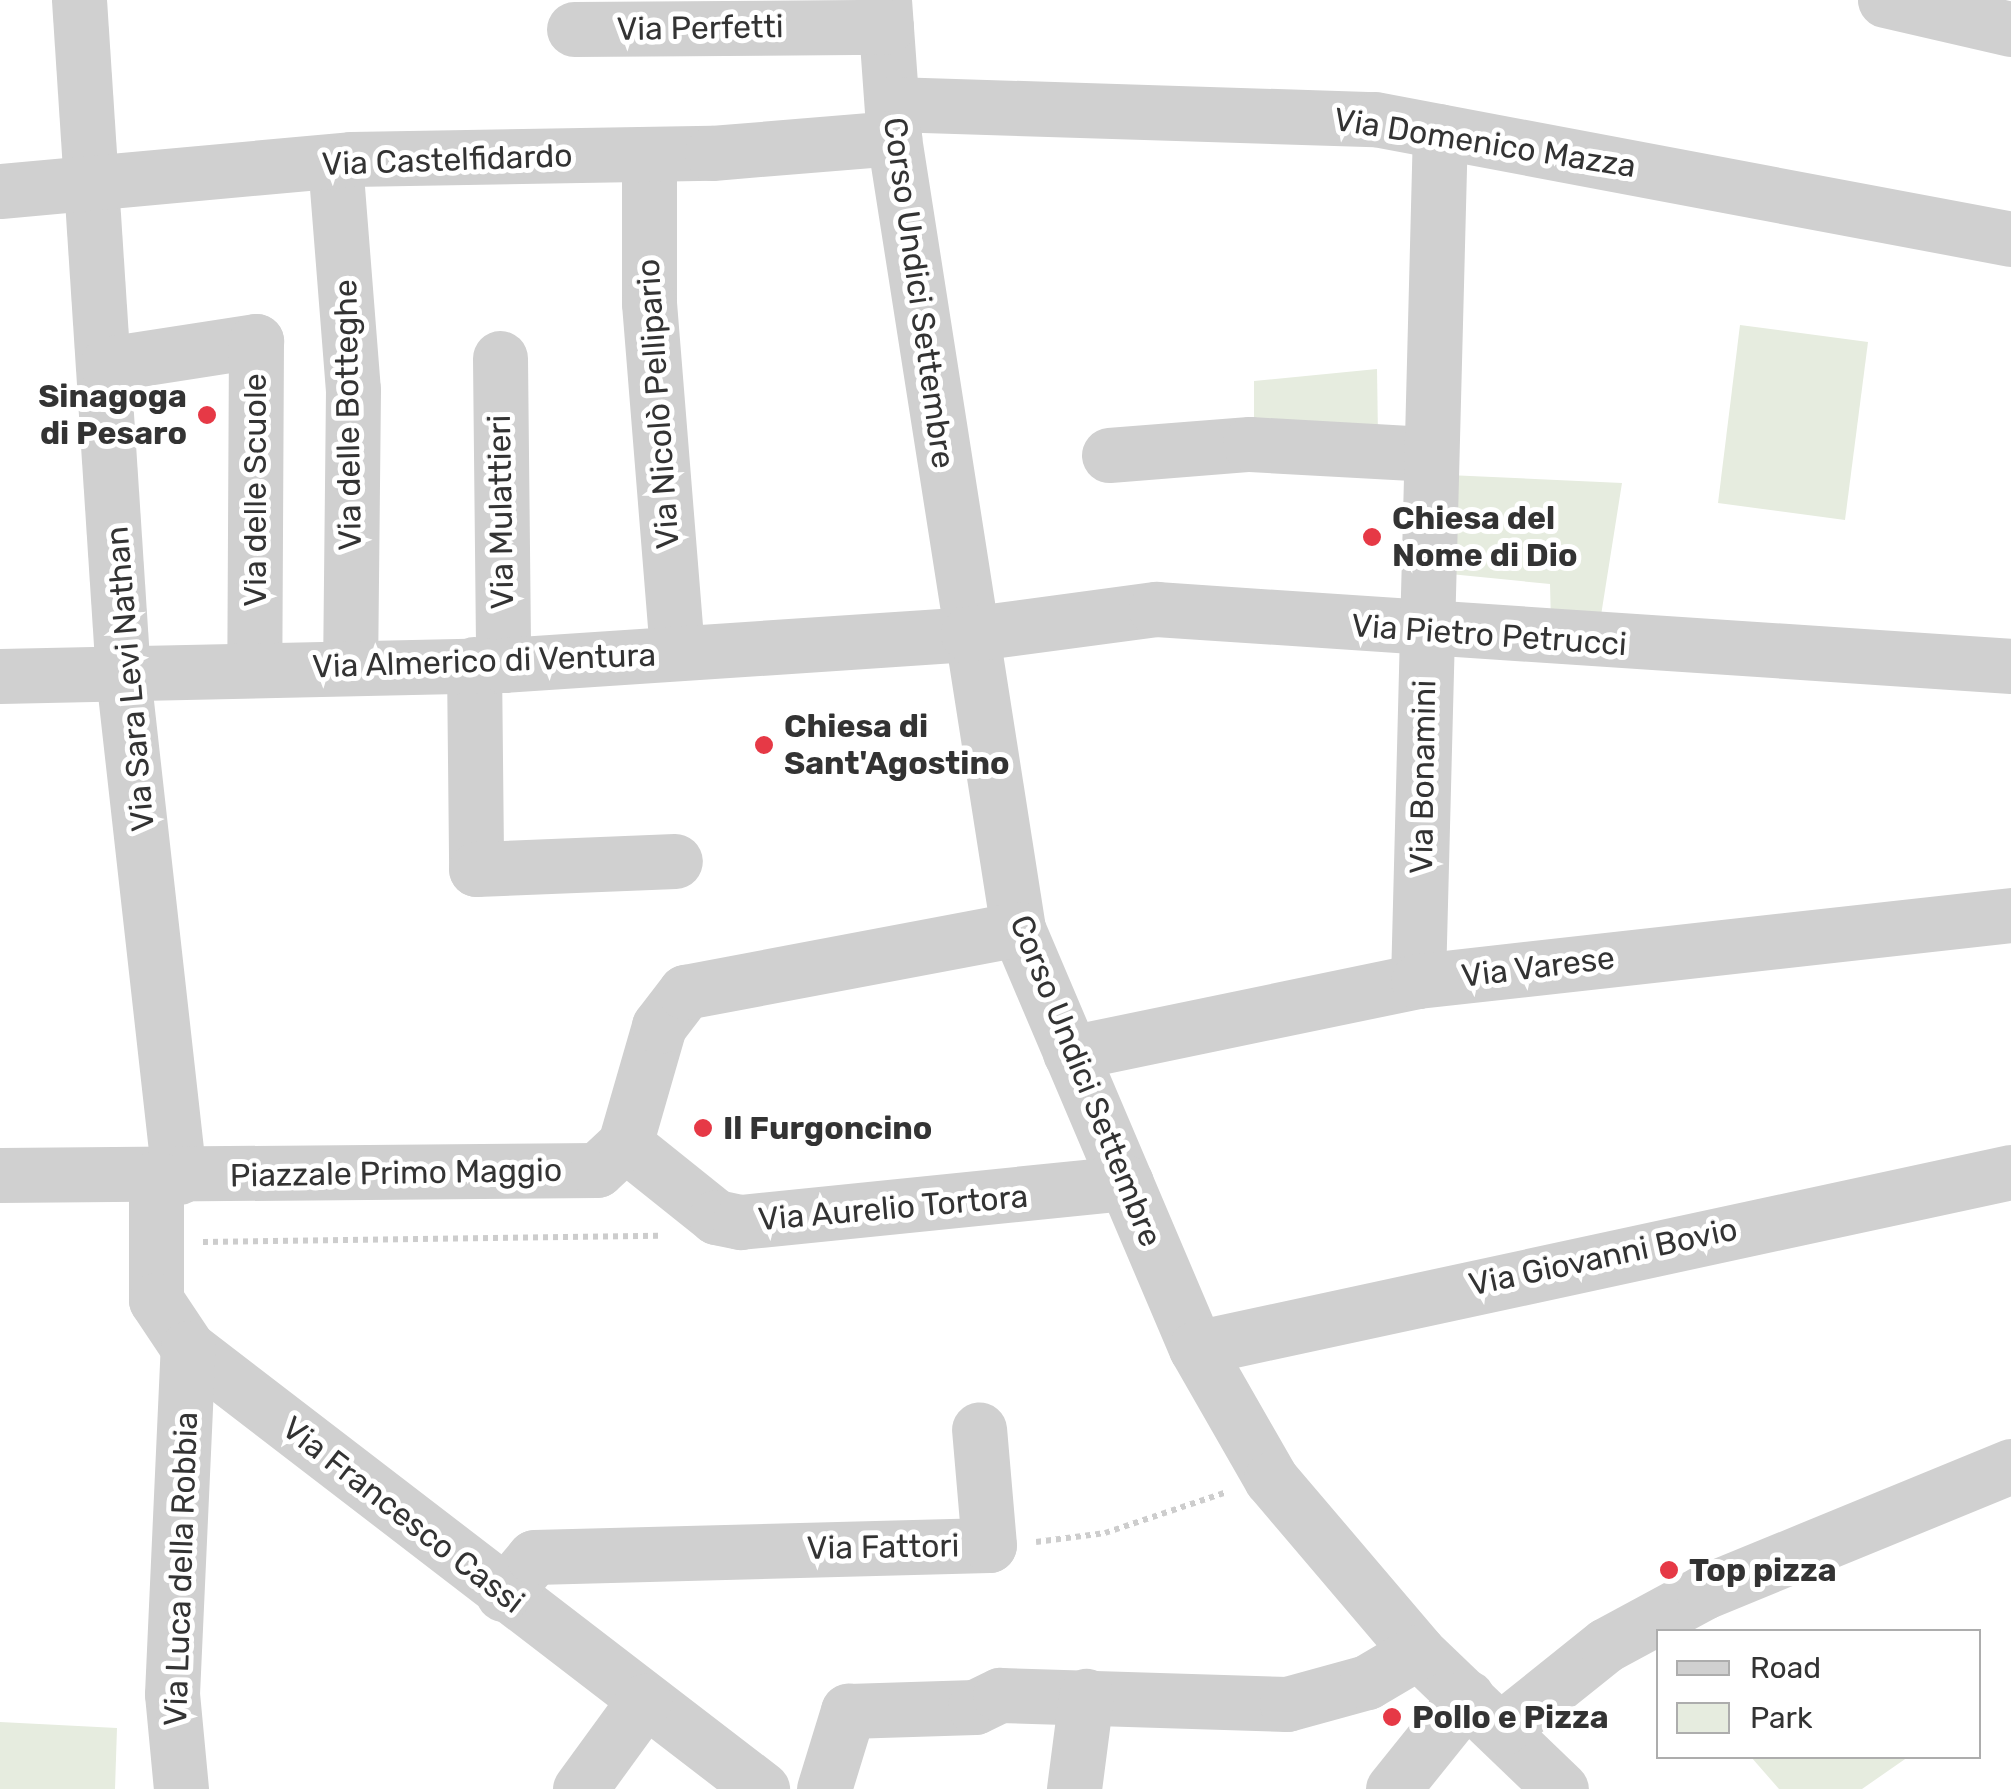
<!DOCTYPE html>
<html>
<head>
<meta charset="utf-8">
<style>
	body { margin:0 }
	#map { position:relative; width:2011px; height:1789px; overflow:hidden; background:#fff; font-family:Rubik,sans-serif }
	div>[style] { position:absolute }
	.green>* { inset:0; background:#e6ecdf }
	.path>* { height:6px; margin-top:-3px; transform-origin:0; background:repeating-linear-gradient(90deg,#cdcdcd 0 5px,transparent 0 10px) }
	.minor>* { height:55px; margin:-27.5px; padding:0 27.5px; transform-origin:27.5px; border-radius:27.5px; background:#d0d0d0 }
	.dots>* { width:28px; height:28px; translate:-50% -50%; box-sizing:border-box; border:5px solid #fff; border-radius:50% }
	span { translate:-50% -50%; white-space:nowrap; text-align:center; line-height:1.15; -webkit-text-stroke:10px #fff; paint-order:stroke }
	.street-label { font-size:32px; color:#333 }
	.poi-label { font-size:32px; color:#333; font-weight:700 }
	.right { translate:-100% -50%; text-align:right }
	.left { translate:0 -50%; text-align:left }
	.legend { position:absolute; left:1656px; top:1629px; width:325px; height:130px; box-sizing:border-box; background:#fff; border:2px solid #adadad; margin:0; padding:12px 18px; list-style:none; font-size:30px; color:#333 }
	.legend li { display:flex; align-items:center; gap:20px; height:50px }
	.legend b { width:50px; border:2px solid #adadad }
</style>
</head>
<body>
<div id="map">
	<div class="green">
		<i style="clip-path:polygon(1740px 325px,1868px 342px,1845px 520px,1718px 503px)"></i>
		<i style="clip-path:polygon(1377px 369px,1378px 437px,1254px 431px,1254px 381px)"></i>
		<i style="clip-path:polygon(1448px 475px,1622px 483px,1599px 628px,1551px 624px,1550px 584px,1450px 574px)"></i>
		<i style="clip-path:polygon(0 1722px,117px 1728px,115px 1789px,0 1789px)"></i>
		<i style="clip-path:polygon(1751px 1757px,1908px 1757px,1862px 1789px,1779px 1789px)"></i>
	</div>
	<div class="path">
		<i style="left:203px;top:1242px;width:456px;rotate:-0.8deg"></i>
		<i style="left:1036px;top:1542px;width:70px;rotate:-7.4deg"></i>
		<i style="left:1105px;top:1533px;width:129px;rotate:-18.6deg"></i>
	</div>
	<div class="minor">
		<i style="left:79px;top:0;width:676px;rotate:86.27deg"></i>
		<i style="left:123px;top:675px;width:505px;rotate:83.63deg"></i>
		<i style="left:884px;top:0;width:138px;rotate:85.9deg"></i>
		<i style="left:894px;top:138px;width:801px;rotate:81.09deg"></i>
		<i style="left:1018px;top:929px;width:455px;rotate:67deg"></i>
		<i style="left:1196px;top:1348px;width:151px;rotate:60.2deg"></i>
		<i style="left:1271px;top:1479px;width:227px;rotate:49.6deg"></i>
		<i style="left:1418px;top:1652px;width:198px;rotate:43.8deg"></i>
		<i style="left:1885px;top:0;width:129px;rotate:13deg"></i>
		<i style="left:574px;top:29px;width:312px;rotate:-0.4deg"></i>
		<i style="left:892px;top:104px;width:483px;rotate:1.8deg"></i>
		<i style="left:1375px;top:119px;width:647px;rotate:10.68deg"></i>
		<i style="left:649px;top:155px;width:148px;rotate:90deg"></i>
		<i style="left:649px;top:303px;width:351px;rotate:85.4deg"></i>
		<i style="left:335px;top:162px;width:228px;rotate:85.5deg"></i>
		<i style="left:353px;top:389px;width:279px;rotate:90.6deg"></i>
		<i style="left:0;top:191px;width:352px;rotate:-5.2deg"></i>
		<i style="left:351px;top:159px;width:361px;rotate:-1deg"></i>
		<i style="left:712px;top:153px;width:183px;rotate:-4.7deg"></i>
		<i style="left:500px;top:358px;width:307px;rotate:89.4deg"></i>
		<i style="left:107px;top:364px;width:151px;rotate:-8.8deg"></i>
		<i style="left:256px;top:341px;width:328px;rotate:90.3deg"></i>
		<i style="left:1109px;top:455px;width:141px;rotate:-4.5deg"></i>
		<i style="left:1250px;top:444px;width:181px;rotate:3.2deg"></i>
		<i style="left:474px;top:664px;width:205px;rotate:89.4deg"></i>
		<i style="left:476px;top:869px;width:199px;rotate:-2.3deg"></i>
		<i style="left:0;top:676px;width:503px;rotate:-1.25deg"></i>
		<i style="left:503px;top:665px;width:466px;rotate:-3.8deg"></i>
		<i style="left:968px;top:634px;width:190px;rotate:-7.6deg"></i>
		<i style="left:1156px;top:609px;width:857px;rotate:3.81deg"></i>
		<i style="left:1418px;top:981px;width:850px;rotate:-88.52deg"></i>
		<i style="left:1070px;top:1053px;width:355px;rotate:-11.7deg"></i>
		<i style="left:1418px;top:981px;width:597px;rotate:-6.35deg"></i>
		<i style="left:625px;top:1144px;width:117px;rotate:38.7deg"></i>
		<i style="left:716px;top:1217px;width:25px;rotate:12deg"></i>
		<i style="left:740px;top:1222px;width:388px;rotate:-5.8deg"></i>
		<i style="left:0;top:1175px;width:597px;rotate:-0.48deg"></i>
		<i style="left:597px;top:1170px;width:38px;rotate:-43deg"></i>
		<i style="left:625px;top:1144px;width:123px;rotate:-73.9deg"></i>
		<i style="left:659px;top:1026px;width:43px;rotate:-52.6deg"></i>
		<i style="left:685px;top:992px;width:339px;rotate:-10.7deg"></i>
		<i style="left:156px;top:1178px;width:122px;rotate:90deg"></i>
		<i style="left:156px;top:1300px;width:58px;rotate:56.3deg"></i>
		<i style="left:188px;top:1348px;width:724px;rotate:37.53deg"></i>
		<i style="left:1196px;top:1348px;width:834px;rotate:-12.19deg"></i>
		<i style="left:503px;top:1594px;width:48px;rotate:-50deg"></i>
		<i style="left:534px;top:1557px;width:455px;rotate:-1.5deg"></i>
		<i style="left:989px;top:1545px;width:116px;rotate:-94.9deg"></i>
		<i style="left:1501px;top:1729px;width:134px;rotate:-38.7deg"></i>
		<i style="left:1606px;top:1645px;width:111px;rotate:-28.4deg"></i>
		<i style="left:1704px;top:1592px;width:332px;rotate:-22.3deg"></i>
		<i style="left:181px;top:1789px;width:95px;rotate:-95.4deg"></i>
		<i style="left:172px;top:1694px;width:346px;rotate:-87.4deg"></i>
		<i style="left:580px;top:1789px;width:109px;rotate:-54deg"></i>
		<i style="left:824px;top:1789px;width:82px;rotate:-72.9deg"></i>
		<i style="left:848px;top:1711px;width:127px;rotate:-1.8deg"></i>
		<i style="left:975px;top:1707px;width:28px;rotate:-26deg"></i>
		<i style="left:1000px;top:1695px;width:287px;rotate:1.8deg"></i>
		<i style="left:1287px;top:1704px;width:83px;rotate:-15.4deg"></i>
		<i style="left:1367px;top:1682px;width:59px;rotate:-30.5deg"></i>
		<i style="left:1074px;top:1789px;width:94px;rotate:-82.6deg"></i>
		<i style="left:1393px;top:1789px;width:118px;rotate:-51.2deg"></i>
	</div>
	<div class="dots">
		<i style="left:207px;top:415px;background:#e63946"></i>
		<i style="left:1372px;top:537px;background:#e63946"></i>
		<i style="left:764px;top:745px;background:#e63946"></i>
		<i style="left:703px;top:1128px;background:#e63946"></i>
		<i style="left:1669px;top:1570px;background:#e63946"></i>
		<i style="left:1392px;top:1717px;background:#e63946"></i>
	</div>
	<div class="street-label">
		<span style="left:700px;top:28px;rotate:-1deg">Via Perfetti</span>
		<span style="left:1485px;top:143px;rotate:9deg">Via Domenico Mazza</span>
		<span style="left:447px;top:160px;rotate:-2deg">Via Castelfidardo</span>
		<span style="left:919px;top:293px;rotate:82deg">Corso Undici Settembre</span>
		<span style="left:658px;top:404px;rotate:-94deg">Via Nicolò Pellipario</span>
		<span style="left:348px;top:415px;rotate:-91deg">Via delle Botteghe</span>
		<span style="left:255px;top:490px;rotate:-90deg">Via delle Scuole</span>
		<span style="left:501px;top:512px;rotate:-91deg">Via Mulattieri</span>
		<span style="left:1489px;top:635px;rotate:4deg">Via Pietro Petrucci</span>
		<span style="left:484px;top:661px;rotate:-2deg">Via Almerico di Ventura</span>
		<span style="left:130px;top:679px;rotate:-95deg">Via Sara Levi Nathan</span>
		<span style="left:1423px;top:777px;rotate:-89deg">Via Bonamini</span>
		<span style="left:1538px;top:967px;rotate:-7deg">Via Varese</span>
		<span style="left:1086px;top:1081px;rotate:68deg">Corso Undici Settembre</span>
		<span style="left:396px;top:1173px;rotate:-1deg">Piazzale Primo Maggio</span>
		<span style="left:893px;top:1208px;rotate:-5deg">Via Aurelio Tortora</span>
		<span style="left:1603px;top:1257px;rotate:-12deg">Via Giovanni Bovio</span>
		<span style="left:403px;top:1515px;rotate:38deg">Via Francesco Cassi</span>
		<span style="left:883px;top:1547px;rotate:-1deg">Via Fattori</span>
		<span style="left:181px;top:1569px;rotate:-88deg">Via Luca della Robbia</span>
	</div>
	<div class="poi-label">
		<span class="right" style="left:187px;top:415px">Sinagoga<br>di Pesaro</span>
		<span class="left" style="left:1392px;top:537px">Chiesa del<br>Nome di Dio</span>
		<span class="left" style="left:784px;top:745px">Chiesa di<br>Sant'Agostino</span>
		<span class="left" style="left:723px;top:1128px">Il Furgoncino</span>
		<span class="left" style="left:1689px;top:1570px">Top pizza</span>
		<span class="left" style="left:1412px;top:1717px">Pollo e Pizza</span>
	</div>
	<ul class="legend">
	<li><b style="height:12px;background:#d0d0d0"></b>Road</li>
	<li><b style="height:28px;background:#e6ecdf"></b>Park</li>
	</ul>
</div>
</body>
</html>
